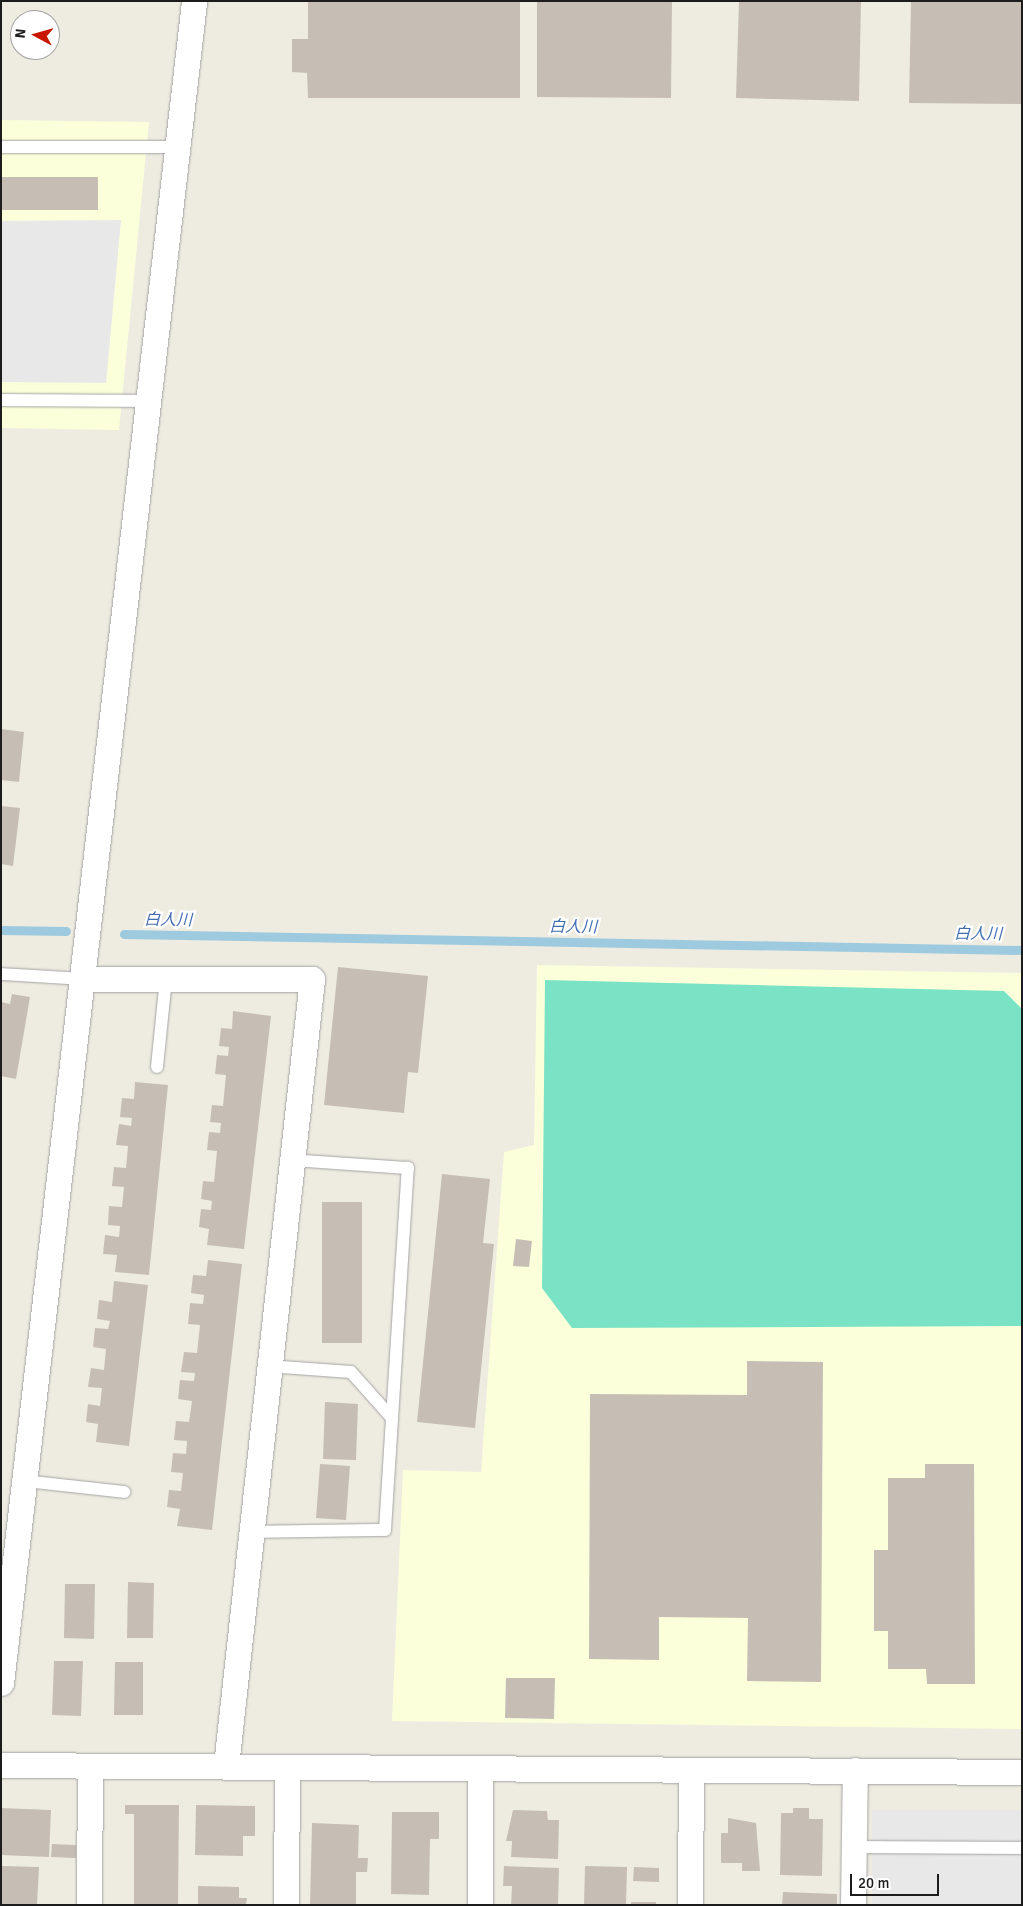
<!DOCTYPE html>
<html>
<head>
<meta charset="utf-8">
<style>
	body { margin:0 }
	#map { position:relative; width:1023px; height:1906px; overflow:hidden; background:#eeece1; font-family:Signika,"Noto Sans JP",sans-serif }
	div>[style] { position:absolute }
	.education>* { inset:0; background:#fbffda }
	.pitch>* { inset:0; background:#7ae3c6 }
	.parking>* { inset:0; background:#e8e8e8 }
	.stream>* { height:9px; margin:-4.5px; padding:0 4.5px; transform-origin:4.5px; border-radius:4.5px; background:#9ecadf }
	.building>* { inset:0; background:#c6beb4 }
	.roads { filter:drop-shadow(0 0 1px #a3a3a3) drop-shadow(0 0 1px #a3a3a3) }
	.lane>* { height:12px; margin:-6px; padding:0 6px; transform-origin:6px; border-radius:6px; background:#fff }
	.street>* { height:25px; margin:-12.5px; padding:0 12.5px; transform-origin:12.5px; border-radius:12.5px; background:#fff }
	span { translate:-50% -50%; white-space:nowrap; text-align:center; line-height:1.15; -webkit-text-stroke:4.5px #fff; paint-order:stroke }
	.water-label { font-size:16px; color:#436eb1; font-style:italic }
	.frame { position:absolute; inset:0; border:2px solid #1c1c1c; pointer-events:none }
	.north { position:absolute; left:10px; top:10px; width:50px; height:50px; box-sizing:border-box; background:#fff; border:1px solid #a4a4a4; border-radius:50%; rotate:276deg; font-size:14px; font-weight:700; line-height:20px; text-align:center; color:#1c1c1c }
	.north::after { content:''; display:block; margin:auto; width:18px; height:22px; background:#c91600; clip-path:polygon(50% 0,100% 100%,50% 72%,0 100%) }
	.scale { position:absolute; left:850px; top:1874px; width:89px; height:22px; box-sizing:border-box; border:2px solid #1c1c1c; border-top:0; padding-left:6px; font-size:15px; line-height:18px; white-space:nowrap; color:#1c1c1c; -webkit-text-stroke:4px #fff; paint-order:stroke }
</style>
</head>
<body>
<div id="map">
	<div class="education">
		<i style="clip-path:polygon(1px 120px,149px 122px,119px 430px,1px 428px)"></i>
		<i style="clip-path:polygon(537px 965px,1022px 973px,1022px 1729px,392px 1721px,403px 1470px,481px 1472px,504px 1152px,534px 1145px)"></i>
	</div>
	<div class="pitch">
		<i style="clip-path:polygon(545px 980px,1004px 991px,1022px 1009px,1022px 1326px,572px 1328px,542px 1288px)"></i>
	</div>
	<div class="parking">
		<i style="clip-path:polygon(121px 220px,106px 383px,1px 382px,1px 221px)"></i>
		<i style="clip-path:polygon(872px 1810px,1022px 1810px,1022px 1905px,872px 1905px)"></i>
	</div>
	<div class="stream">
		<i style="left:1px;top:930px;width:65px;rotate:0.9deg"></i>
		<i style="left:124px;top:934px;width:898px;rotate:1.02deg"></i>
	</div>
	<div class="building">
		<i style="clip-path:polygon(308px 1px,520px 1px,520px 98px,308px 98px,307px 73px,292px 72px,292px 39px,308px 39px)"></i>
		<i style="clip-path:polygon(537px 1px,672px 1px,671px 98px,537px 97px)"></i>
		<i style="clip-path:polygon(739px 1px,861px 1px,859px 101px,736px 98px)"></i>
		<i style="clip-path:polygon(911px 1px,1022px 1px,1022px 104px,909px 103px)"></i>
		<i style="clip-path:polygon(1px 177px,98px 177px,98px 210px,1px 210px)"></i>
		<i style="clip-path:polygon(1px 729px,24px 732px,19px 782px,1px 780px)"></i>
		<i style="clip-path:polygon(1px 806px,20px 808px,13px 866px,1px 864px)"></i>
		<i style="clip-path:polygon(338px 967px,428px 976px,418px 1073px,408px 1072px,404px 1113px,324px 1105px)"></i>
		<i style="clip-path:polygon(12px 994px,30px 997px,16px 1079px,1px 1076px,1px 1002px,10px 1004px)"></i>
		<i style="clip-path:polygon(233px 1011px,271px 1016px,244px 1249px,207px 1245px,209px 1229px,199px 1227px,201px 1209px,211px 1210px,212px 1201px,201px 1199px,203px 1181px,214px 1182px,217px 1151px,207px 1150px,209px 1132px,220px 1133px,221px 1123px,210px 1122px,212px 1105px,223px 1106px,226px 1075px,215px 1074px,217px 1055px,228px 1056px,229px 1047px,219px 1046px,221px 1028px,232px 1029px)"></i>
		<i style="clip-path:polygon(135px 1082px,168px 1085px,149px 1275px,115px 1272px,117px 1255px,103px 1254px,105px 1235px,119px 1237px,120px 1226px,108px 1225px,109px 1206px,122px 1207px,124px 1187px,112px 1186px,114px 1167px,126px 1168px,128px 1146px,116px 1145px,119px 1124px,131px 1126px,132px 1118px,120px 1117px,122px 1098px,134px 1099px)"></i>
		<i style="clip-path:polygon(442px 1174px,490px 1179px,483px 1243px,494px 1244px,475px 1428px,417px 1422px)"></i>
		<i style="clip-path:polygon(322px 1202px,362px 1202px,362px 1343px,322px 1343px)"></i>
		<i style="clip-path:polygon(516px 1239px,532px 1241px,529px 1267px,513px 1266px)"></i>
		<i style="clip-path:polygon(208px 1260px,242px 1264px,212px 1530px,177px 1526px,180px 1509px,167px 1507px,169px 1490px,181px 1491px,183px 1473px,171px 1472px,173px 1453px,186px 1454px,187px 1441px,174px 1440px,176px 1421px,189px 1422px,192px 1401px,178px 1399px,180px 1380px,194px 1381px,195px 1373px,181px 1372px,184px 1352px,197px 1353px,200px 1325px,188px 1324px,190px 1303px,203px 1304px,204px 1295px,191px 1293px,193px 1275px,206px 1276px)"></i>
		<i style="clip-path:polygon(114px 1281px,148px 1285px,129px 1446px,96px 1442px,98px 1424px,86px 1422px,88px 1404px,100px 1406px,102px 1388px,88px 1387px,91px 1368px,104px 1370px,106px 1349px,93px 1347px,95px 1328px,108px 1329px,110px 1321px,97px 1319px,99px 1300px,112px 1302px)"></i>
		<i style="clip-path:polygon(747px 1361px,823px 1362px,821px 1682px,747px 1681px,748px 1618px,659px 1617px,659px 1660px,589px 1659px,590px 1394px,747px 1395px)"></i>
		<i style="clip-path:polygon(325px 1402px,358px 1404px,356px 1460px,323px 1459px)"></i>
		<i style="clip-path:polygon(320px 1464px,350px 1466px,346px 1520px,316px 1518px)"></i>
		<i style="clip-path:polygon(925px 1464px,974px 1464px,975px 1684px,927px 1684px,926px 1669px,888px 1669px,888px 1631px,874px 1631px,874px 1550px,888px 1550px,888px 1478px,925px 1478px)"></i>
		<i style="clip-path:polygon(128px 1582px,154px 1583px,153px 1638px,127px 1638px)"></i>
		<i style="clip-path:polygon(65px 1584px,95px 1584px,94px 1639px,64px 1638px)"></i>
		<i style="clip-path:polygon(54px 1661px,83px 1661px,81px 1716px,52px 1715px)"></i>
		<i style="clip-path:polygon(115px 1662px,143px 1662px,143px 1715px,114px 1715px)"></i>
		<i style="clip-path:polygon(506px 1678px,555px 1678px,554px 1719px,505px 1718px)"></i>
		<i style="clip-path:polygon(125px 1805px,179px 1805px,178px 1905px,134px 1905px,134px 1814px,125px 1814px)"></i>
		<i style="clip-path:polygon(196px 1805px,255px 1806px,255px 1836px,243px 1836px,243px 1856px,195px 1855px)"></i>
		<i style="clip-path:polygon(1px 1808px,51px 1810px,49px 1857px,1px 1855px)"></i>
		<i style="clip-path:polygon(793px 1808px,809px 1808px,809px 1819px,823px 1819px,822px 1876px,780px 1875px,781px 1813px,793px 1813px)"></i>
		<i style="clip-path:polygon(513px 1810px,547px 1811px,548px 1820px,559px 1820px,558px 1859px,511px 1857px,512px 1841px,506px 1841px)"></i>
		<i style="clip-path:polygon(392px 1812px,439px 1812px,439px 1839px,430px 1839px,429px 1895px,391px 1894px)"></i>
		<i style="clip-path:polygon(728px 1818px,756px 1823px,760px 1871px,742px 1871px,742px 1863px,721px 1863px,721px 1833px,728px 1833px)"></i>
		<i style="clip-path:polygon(312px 1823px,359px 1825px,358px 1858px,368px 1858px,367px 1872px,356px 1872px,356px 1905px,310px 1905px)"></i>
		<i style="clip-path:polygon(52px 1844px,76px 1845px,76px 1858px,51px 1857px)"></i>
		<i style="clip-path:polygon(2px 1866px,39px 1867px,37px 1905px,1px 1905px)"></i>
		<i style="clip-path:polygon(504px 1866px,559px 1868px,558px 1905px,511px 1905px,512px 1886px,503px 1886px)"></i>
		<i style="clip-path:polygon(585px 1866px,627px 1867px,626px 1905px,584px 1905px)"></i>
		<i style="clip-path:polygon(634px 1867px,659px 1868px,659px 1882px,633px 1881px)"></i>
		<i style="clip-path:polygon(198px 1886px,239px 1887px,239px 1898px,247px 1898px,246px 1905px,198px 1905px)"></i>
		<i style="clip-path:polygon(783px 1892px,837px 1894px,837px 1905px,782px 1905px)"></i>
		<i style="clip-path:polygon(631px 1902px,656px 1902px,656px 1905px,631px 1905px)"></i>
	</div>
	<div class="roads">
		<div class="lane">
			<i style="left:1px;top:147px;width:176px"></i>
			<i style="left:1px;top:400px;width:147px;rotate:0.4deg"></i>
			<i style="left:1px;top:974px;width:81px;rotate:3.5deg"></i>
			<i style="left:157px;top:1067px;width:88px;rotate:-84.2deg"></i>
			<i style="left:268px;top:1366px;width:83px;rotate:4.1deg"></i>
			<i style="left:351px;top:1372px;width:62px;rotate:48.3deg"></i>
			<i style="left:25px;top:1481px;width:100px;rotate:6.3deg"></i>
			<i style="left:251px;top:1532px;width:134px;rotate:-0.9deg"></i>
			<i style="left:385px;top:1530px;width:363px;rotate:-86.4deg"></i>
			<i style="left:408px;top:1168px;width:117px;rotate:-176.1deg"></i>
			<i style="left:854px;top:1847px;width:168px;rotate:0.3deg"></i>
		</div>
		<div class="street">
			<i style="left:82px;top:979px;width:230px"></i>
			<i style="left:312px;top:979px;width:792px;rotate:96.24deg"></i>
			<i style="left:1px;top:1683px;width:1693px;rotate:-83.45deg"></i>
			<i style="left:1px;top:1765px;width:1021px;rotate:0.39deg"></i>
			<i style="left:89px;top:1905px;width:139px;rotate:-89.6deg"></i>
			<i style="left:286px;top:1905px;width:138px;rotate:-89.6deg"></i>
			<i style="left:480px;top:1905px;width:137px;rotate:-90deg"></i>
			<i style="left:690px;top:1905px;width:134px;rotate:-89.6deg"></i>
			<i style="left:853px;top:1905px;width:135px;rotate:-89.2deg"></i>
		</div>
	</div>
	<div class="water-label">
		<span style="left:168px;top:920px;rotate:1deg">白人川</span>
		<span style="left:573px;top:927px;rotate:1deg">白人川</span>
		<span style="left:978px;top:934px;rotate:1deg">白人川</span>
	</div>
	<div class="frame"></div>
	<div class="north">N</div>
	<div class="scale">20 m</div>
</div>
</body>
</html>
